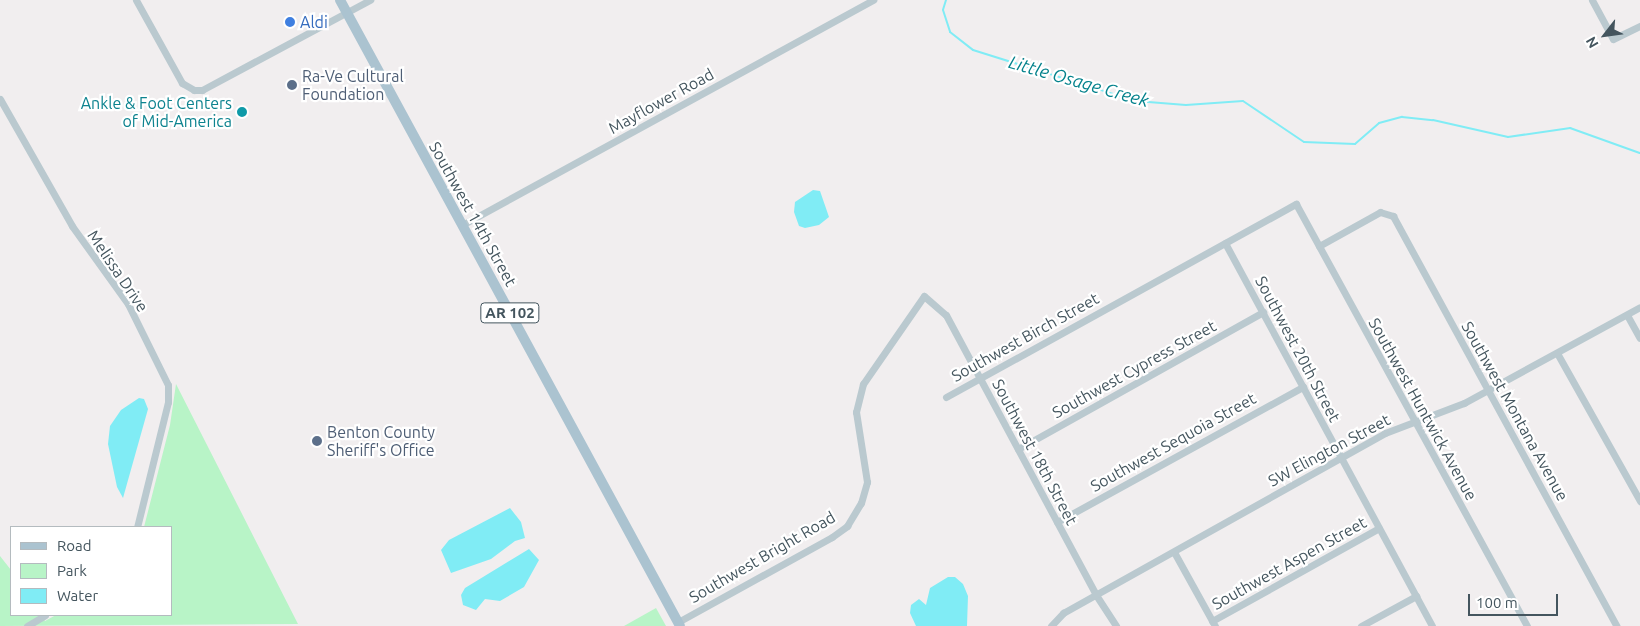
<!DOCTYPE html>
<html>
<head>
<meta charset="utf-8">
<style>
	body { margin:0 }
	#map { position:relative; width:1640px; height:626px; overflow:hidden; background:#f1eeef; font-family:Ubuntu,sans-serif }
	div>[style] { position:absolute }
	.green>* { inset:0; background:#b8f4c7 }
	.water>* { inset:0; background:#80ecf5 }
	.stream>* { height:2px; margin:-1px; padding:0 1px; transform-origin:1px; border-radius:1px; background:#80ecf5 }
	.minor>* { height:7px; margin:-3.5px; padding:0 3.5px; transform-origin:3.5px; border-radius:3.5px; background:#bac9cf }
	.primary>* { height:10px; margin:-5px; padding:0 5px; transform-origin:5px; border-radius:5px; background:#abc3d0 }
	.dots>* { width:14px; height:14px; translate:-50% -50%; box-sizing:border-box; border:2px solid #fff; border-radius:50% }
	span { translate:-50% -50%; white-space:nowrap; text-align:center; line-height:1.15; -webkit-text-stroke:4.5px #fff; paint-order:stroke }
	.shield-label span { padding:1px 4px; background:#fff; border:1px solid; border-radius:4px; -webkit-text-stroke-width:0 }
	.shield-label { font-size:15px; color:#44555e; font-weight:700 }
	.shop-label { font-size:16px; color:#366cbe }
	.left { translate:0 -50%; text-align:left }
	.service-label { font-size:16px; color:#4e5e75 }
	.street-label { font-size:16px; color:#44555e }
	.culture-label { font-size:16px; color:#0d838f }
	.right { translate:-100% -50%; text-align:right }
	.water-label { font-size:18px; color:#04828c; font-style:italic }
	.legend { position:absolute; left:10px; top:526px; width:162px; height:90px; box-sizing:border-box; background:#fff; border:1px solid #b4bbbf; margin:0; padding:6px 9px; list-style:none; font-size:15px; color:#44555e }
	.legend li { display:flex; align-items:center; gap:10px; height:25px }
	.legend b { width:25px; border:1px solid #b4bbbf }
	.north { position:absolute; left:1580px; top:10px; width:50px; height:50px; -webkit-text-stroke:4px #fff; paint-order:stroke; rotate:240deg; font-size:14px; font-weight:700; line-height:20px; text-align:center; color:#44555e }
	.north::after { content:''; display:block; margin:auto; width:18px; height:22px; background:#44555e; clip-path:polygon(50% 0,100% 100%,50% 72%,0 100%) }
	.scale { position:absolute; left:1468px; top:594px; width:90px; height:22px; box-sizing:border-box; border:2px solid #44555e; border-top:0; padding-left:6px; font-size:15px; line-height:18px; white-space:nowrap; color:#44555e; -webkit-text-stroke:4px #fff; paint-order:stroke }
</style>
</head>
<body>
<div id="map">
	<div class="green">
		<i style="clip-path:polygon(176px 384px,298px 624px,0 626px,0 556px,11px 570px,11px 615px,41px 615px,45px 621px,56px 615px,171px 615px,171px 527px,144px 527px,170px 425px)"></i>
		<i style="clip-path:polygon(656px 608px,666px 626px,624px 626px)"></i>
	</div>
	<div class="water">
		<i style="clip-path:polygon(813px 190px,820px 191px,829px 217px,819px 225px,805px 228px,799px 226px,794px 212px,795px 202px)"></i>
		<i style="clip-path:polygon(139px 398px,144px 399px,148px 409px,123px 498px,117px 487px,108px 444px,110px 426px,121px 410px)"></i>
		<i style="clip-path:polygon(510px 508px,521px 522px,525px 538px,515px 541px,491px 559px,451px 573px,441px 550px,449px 540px)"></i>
		<i style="clip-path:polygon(529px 549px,539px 560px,524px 587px,500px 601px,485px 599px,476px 610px,463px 605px,461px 595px,465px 588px)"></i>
		<i style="clip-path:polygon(948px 577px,955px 577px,963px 584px,968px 596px,967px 626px,916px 626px,910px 613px,911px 605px,919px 599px,926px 605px,930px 588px)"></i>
	</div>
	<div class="stream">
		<i style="left:946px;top:0;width:10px;rotate:107deg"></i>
		<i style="left:943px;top:10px;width:23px;rotate:72deg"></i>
		<i style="left:950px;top:32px;width:29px;rotate:38deg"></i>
		<i style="left:973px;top:50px;width:171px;rotate:17.4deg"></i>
		<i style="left:1136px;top:101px;width:50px;rotate:4.6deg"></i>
		<i style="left:1186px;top:105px;width:57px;rotate:-4deg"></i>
		<i style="left:1243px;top:101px;width:73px;rotate:33.9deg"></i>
		<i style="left:1304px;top:142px;width:51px;rotate:2.2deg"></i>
		<i style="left:1355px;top:144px;width:32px;rotate:-41deg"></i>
		<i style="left:1379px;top:123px;width:24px;rotate:-15deg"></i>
		<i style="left:1402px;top:117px;width:31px;rotate:6deg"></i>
		<i style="left:1433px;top:120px;width:77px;rotate:12.8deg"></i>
		<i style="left:1508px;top:137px;width:63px;rotate:-8.3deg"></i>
		<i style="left:1570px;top:128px;width:74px;rotate:19.7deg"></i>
	</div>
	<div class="minor">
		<i style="left:136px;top:0;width:95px;rotate:61deg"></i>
		<i style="left:182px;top:83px;width:14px;rotate:30deg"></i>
		<i style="left:194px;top:90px;width:8px"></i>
		<i style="left:202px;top:90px;width:191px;rotate:-28.2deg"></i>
		<i style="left:1592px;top:0;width:44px;rotate:61.7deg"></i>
		<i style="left:1613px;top:39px;width:30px;rotate:-26deg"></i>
		<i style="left:0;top:99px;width:146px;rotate:60.4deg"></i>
		<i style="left:72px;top:226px;width:96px;rotate:54.3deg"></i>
		<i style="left:128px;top:304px;width:90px;rotate:63.7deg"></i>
		<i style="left:168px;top:385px;width:17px;rotate:90deg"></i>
		<i style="left:168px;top:402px;width:129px;rotate:103.9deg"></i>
		<i style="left:462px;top:225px;width:469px;rotate:-28.7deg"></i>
		<i style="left:1225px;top:243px;width:435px;rotate:61.6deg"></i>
		<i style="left:1319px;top:246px;width:70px;rotate:-29.1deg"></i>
		<i style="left:1380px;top:212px;width:14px;rotate:17deg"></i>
		<i style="left:1393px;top:216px;width:467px;rotate:61.4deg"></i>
		<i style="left:1627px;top:315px;width:26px;rotate:61deg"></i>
		<i style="left:1557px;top:353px;width:170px;rotate:60.7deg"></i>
		<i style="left:946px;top:397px;width:400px;rotate:-28.9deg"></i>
		<i style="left:1296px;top:204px;width:481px;rotate:61.3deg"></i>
		<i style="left:1018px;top:449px;width:281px;rotate:-29.2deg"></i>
		<i style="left:1057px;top:522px;width:281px;rotate:-28.8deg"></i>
		<i style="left:1174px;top:552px;width:85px;rotate:61deg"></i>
		<i style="left:1212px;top:621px;width:191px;rotate:-29.1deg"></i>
		<i style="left:678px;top:622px;width:176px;rotate:-28.9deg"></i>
		<i style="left:832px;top:537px;width:19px;rotate:-36deg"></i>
		<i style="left:847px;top:526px;width:27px;rotate:-59deg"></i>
		<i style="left:861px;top:503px;width:22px;rotate:-74deg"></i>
		<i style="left:867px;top:482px;width:71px;rotate:-98.9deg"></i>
		<i style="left:856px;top:412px;width:29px;rotate:-76deg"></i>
		<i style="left:863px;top:384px;width:107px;rotate:-55.3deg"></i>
		<i style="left:924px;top:296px;width:29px;rotate:41deg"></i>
		<i style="left:946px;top:315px;width:318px;rotate:61.8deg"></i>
		<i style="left:1096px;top:595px;width:37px;rotate:57deg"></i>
		<i style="left:27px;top:626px;width:21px;rotate:-31deg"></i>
		<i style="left:1051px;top:626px;width:18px;rotate:-47deg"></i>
		<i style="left:1063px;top:613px;width:369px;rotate:-29.2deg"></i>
		<i style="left:1385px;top:433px;width:85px;rotate:-20.8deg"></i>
		<i style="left:1464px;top:403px;width:200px;rotate:-28.6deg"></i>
		<i style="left:1361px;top:626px;width:63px;rotate:-28.6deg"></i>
	</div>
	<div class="primary">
		<i style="left:340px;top:0;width:712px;rotate:61.49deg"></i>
	</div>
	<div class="dots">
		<i style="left:290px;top:22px;background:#3f7fe0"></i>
		<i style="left:292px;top:85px;background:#5c6f8a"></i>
		<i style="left:242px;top:112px;background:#0f9aa8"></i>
		<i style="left:317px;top:441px;background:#5c6f8a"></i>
	</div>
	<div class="shield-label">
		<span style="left:510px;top:313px">AR 102</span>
	</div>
	<div class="shop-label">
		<span class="left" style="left:300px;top:22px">Aldi</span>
	</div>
	<div class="service-label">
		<span class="left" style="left:302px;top:85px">Ra-Ve Cultural<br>Foundation</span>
		<span class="left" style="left:327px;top:441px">Benton County<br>Sheriff's Office</span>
	</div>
	<div class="street-label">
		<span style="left:661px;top:101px;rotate:-29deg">Mayflower Road</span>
		<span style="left:473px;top:214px;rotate:61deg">Southwest 14th Street</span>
		<span style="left:118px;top:271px;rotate:56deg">Melissa Drive</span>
		<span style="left:1025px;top:337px;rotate:-29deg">Southwest Birch Street</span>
		<span style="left:1298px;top:349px;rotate:62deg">Southwest 20th Street</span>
		<span style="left:1134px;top:369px;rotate:-29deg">Southwest Cypress Street</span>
		<span style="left:1423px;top:409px;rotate:61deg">Southwest Huntwick Avenue</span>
		<span style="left:1515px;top:411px;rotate:61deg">Southwest Montana Avenue</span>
		<span style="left:1173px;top:442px;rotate:-29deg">Southwest Sequoia Street</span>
		<span style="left:1329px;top:450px;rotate:-28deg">SW Elington Street</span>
		<span style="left:1035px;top:452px;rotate:62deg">Southwest 18th Street</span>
		<span style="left:762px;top:557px;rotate:-30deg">Southwest Bright Road</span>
		<span style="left:1289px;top:563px;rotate:-29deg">Southwest Aspen Street</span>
	</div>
	<div class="culture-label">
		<span class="right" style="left:232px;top:112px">Ankle &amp; Foot Centers<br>of Mid-America</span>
	</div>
	<div class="water-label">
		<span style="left:1079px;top:81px;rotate:16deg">Little Osage Creek</span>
	</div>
	<ul class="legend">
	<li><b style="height:6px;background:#abc3d0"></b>Road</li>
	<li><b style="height:14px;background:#b8f4c7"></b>Park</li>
	<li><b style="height:14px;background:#80ecf5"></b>Water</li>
	</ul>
	<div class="north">N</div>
	<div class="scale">100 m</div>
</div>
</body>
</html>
